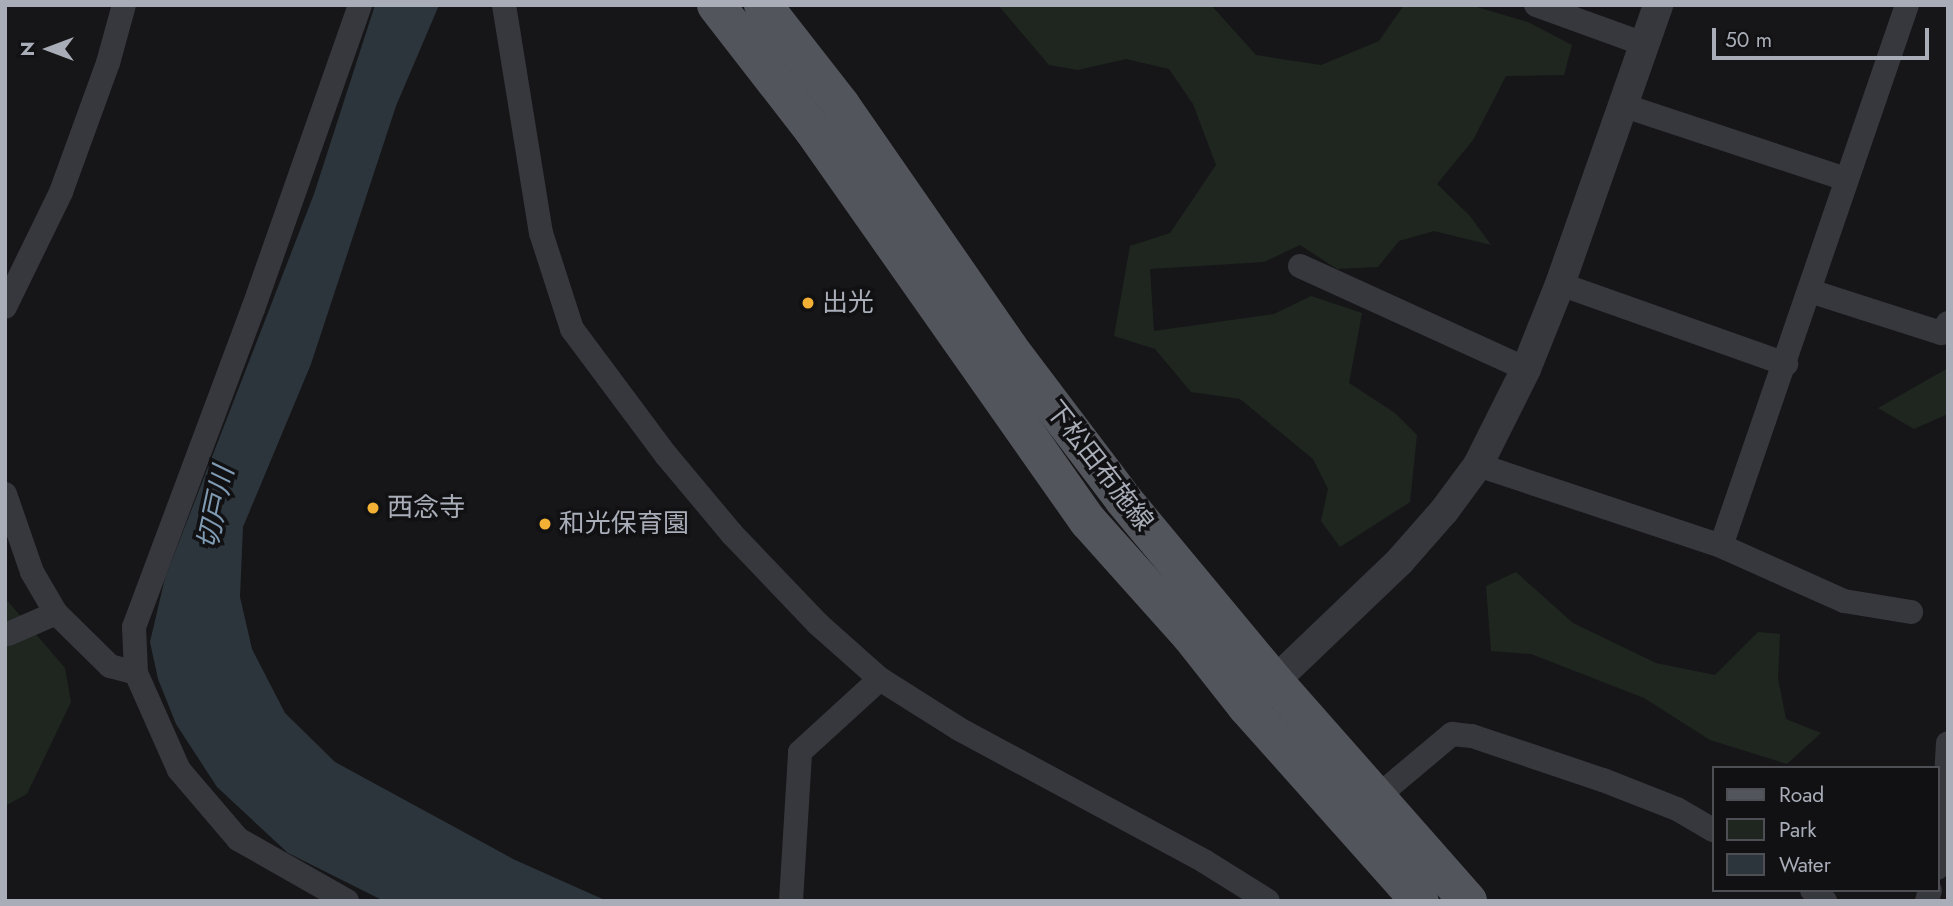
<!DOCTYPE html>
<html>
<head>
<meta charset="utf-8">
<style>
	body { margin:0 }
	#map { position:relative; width:1953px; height:906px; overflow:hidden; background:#161618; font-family:Jost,"Noto Sans JP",sans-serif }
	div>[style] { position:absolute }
	.green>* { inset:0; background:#1e261f }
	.water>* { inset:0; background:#2c353c }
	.minor>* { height:24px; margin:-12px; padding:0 12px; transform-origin:12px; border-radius:12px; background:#37383d }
	.tertiary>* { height:30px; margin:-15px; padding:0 15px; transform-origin:15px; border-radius:15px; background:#37383d }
	.primary>* { height:38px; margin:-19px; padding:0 19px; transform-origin:19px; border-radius:19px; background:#53555c }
	.dots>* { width:19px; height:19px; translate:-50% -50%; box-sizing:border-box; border:4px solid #111113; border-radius:50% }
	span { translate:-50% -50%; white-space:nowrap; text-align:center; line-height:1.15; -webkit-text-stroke:7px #111113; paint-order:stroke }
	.poi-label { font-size:26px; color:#a8adb8 }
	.left { translate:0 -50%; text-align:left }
	.street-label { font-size:26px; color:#a8adb8 }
	.water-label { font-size:28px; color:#7f9bb3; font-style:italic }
	.frame { position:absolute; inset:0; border:7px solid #a8adb8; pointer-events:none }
	.legend { position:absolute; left:1712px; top:766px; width:228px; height:126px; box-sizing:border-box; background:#111113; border:2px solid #4d4f55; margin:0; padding:9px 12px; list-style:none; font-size:21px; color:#a8adb8 }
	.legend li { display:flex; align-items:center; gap:14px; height:35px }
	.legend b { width:35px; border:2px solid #4d4f55 }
	.north { position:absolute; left:14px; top:14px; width:70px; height:70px; -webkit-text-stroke:5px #111113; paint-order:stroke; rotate:270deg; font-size:19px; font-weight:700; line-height:28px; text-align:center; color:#a8adb8 }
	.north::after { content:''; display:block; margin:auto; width:24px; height:32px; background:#a8adb8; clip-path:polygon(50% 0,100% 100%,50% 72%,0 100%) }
	.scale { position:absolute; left:1712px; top:28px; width:217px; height:32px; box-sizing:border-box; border:4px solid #a8adb8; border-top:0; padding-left:9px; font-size:21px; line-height:24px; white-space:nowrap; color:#a8adb8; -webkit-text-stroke:5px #111113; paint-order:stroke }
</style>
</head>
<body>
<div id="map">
	<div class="green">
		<i style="clip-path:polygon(998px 5px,1211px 5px,1256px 55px,1321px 65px,1379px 41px,1404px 5px,1470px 5px,1528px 22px,1572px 45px,1564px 75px,1506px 76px,1473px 140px,1437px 184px,1470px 216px,1491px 245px,1434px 231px,1399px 241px,1378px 267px,1337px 269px,1300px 245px,1264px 262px,1150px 269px,1154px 331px,1274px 314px,1311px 296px,1362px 313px,1349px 383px,1395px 413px,1417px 435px,1410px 502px,1340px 547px,1321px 521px,1328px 489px,1313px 459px,1240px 399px,1191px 392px,1155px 349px,1114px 336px,1130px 246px,1170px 233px,1216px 165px,1193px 104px,1169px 69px,1126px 59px,1078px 70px,1049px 65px)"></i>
		<i style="clip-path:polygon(1948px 368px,1948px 414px,1914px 429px,1878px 408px)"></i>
		<i style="clip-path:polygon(1516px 572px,1573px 623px,1656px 663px,1715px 675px,1758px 632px,1780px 634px,1778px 678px,1786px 719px,1821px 733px,1787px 764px,1710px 740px,1644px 698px,1531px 654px,1491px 651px,1486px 586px)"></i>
		<i style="clip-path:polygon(5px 598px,65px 668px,71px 702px,27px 794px,5px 806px)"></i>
	</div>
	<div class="water">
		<i style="clip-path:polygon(375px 5px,439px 5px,396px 106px,311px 364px,243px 527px,240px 597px,252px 649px,285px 713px,335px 762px,513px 859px,607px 901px,384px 901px,288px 853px,217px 787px,176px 724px,158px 679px,150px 642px,165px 578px,314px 194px)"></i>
	</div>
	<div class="minor">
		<i style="left:504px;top:5px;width:231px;rotate:80.8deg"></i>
		<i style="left:541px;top:233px;width:101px;rotate:72.1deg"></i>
		<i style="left:572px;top:329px;width:157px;rotate:53.3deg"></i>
		<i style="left:666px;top:455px;width:103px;rotate:50.1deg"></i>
		<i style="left:732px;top:534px;width:124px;rotate:46.3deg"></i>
		<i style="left:818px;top:624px;width:83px;rotate:41.6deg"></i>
		<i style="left:880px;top:679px;width:93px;rotate:32.3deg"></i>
		<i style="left:959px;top:729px;width:278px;rotate:28.3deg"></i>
		<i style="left:1204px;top:861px;width:75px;rotate:32deg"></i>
		<i style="left:1536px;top:5px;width:115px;rotate:19.9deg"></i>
		<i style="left:1622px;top:105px;width:236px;rotate:18.3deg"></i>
		<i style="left:1300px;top:266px;width:248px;rotate:24.5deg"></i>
		<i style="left:1560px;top:284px;width:240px;rotate:19.5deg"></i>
		<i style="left:1810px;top:291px;width:138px;rotate:17.8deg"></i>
		<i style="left:1941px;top:333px;width:12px;rotate:-55deg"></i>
		<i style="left:5px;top:307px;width:128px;rotate:-64deg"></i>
		<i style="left:61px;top:192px;width:137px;rotate:-70deg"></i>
		<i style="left:108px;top:63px;width:60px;rotate:-74.6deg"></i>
		<i style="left:1478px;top:465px;width:256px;rotate:18.4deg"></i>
		<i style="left:1721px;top:546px;width:135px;rotate:24.1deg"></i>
		<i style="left:1844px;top:601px;width:68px;rotate:9.3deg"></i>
		<i style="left:5px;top:494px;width:83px;rotate:70.9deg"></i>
		<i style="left:32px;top:572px;width:48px;rotate:59.7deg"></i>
		<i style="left:56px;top:613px;width:76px;rotate:44.5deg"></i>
		<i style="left:110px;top:666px;width:27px;rotate:15deg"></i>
		<i style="left:1721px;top:546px;width:572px;rotate:-71.03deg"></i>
		<i style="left:8px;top:634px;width:52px;rotate:-23.6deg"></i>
		<i style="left:1378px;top:796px;width:97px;rotate:-40deg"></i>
		<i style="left:1452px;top:734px;width:20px;rotate:6deg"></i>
		<i style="left:1472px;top:736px;width:138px;rotate:18.6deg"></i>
		<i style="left:1603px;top:780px;width:79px;rotate:21.4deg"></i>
		<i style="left:1677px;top:809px;width:42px;rotate:30.3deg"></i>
		<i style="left:1937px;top:868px;width:16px;rotate:-72deg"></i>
		<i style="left:1942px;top:853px;width:110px;rotate:-86.9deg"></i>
		<i style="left:1812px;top:890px;width:17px;rotate:40deg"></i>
		<i style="left:347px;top:901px;width:125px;rotate:-150.4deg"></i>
		<i style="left:238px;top:839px;width:91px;rotate:-130.5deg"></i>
		<i style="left:179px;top:770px;width:106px;rotate:-113.9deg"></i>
		<i style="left:136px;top:673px;width:46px;rotate:-92.5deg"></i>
		<i style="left:134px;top:627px;width:340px;rotate:-69.5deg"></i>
		<i style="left:253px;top:309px;width:322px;rotate:-70.6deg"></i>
		<i style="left:791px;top:901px;width:149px;rotate:-86.5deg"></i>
		<i style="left:800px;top:752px;width:108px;rotate:-42.4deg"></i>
		<i style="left:1927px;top:901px;width:11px;rotate:-75deg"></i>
	</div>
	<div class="tertiary">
		<i style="left:1260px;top:695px;width:194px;rotate:-43.7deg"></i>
		<i style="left:1400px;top:561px;width:67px;rotate:-48.7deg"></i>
		<i style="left:1444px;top:511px;width:57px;rotate:-53.5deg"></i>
		<i style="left:1478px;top:465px;width:107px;rotate:-63.4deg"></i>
		<i style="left:1526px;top:369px;width:92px;rotate:-68.2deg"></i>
		<i style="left:1560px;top:284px;width:296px;rotate:-70.6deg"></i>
	</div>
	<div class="primary">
		<i style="left:716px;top:5px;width:158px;rotate:52.2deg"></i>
		<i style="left:813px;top:130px;width:478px;rotate:54.9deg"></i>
		<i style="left:1088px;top:521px;width:153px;rotate:48.2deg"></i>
		<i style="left:1190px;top:635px;width:90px;rotate:51.7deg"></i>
		<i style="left:1246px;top:706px;width:261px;rotate:48.3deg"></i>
		<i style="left:763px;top:5px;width:127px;rotate:52deg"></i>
		<i style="left:841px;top:105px;width:295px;rotate:55.3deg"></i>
		<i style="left:1009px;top:348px;width:189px;rotate:52.9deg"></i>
		<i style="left:1123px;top:499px;width:238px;rotate:50.3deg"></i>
		<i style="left:1275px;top:682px;width:292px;rotate:48.6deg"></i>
	</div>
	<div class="dots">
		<i style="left:808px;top:303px;background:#f2b134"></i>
		<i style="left:373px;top:508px;background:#f2b134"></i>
		<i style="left:545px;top:524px;background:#f2b134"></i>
	</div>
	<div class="poi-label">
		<span class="left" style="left:822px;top:303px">出光</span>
		<span class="left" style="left:387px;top:508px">西念寺</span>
		<span class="left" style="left:559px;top:524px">和光保育園</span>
	</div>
	<div class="street-label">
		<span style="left:1099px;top:466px;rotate:52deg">下松田布施線</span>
	</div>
	<div class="water-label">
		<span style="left:216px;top:508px;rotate:-78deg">切戸川</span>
	</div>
	<div class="frame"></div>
	<ul class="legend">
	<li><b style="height:9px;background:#53555c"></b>Road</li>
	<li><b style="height:19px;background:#1e261f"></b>Park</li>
	<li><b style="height:19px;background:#2c353c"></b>Water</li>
	</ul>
	<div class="north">N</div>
	<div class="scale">50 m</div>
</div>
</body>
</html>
